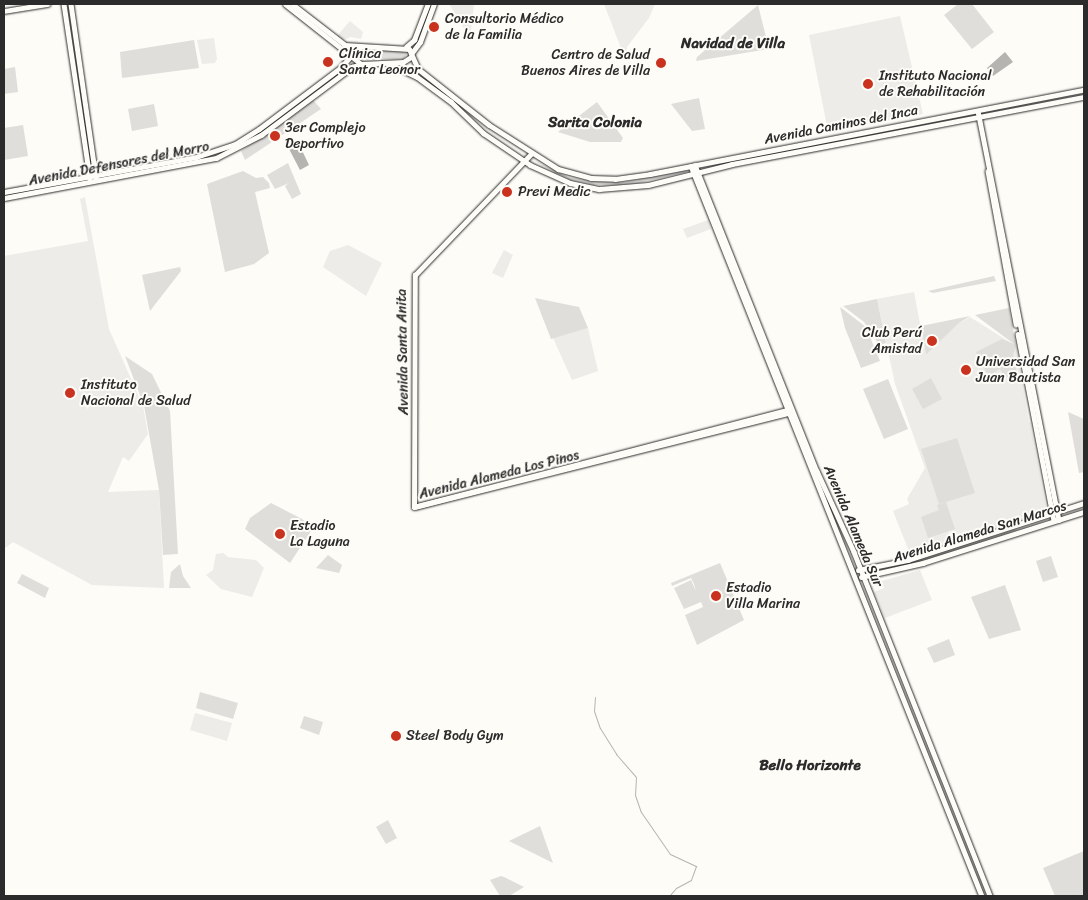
<!DOCTYPE html>
<html>
<head>
<meta charset="utf-8">
<style>
	body { margin:0 }
	#map { position:relative; width:1088px; height:900px; overflow:hidden; background:#fdfcf7; font-family:Sriracha,sans-serif }
	div>[style] { position:absolute }
	.built>* { inset:0; background:#edece8 }
	.green>* { inset:0; background:#dfdeda }
	.water>* { inset:0; background:#b5b4b1 }
	.stream>* { height:1px; margin:-0.5px; padding:0 0.5px; transform-origin:0.5px; border-radius:0.5px; background:#b5b4b1 }
	.roads { filter:drop-shadow(0 0 1px #2b2b2b) drop-shadow(0 0 1px #2b2b2b) }
	.secondary>* { height:4.5px; margin:-2.25px; padding:0 2.25px; transform-origin:2.25px; border-radius:2.25px; background:#fdfcf7 }
	.primary>* { height:5px; margin:-2.5px; padding:0 2.5px; transform-origin:2.5px; border-radius:2.5px; background:#fdfcf7 }
	.dots>* { width:14px; height:14px; translate:-50% -50%; box-sizing:border-box; border:2px solid #fdfcf7; border-radius:50% }
	span { translate:-50% -50%; white-space:nowrap; text-align:center; line-height:1.15; -webkit-text-stroke:4px #fdfcf7; paint-order:stroke }
	.poi-label { font-size:14px; color:#2b2b2b }
	.left { translate:0 -50%; text-align:left }
	.right { translate:-100% -50%; text-align:right }
	.street-label { font-size:14px; color:#2b2b2b }
	.neighbourhood-label { font-size:15px; color:#2b2b2b; font-weight:700 }
	.frame { position:absolute; inset:0; border:5px solid #2b2b2b; pointer-events:none }
</style>
</head>
<body>
<div id="map">
	<div class="built">
		<i style="clip-path:polygon(449px 4px,474px 4px,470px 38px)"></i>
		<i style="clip-path:polygon(604px 4px,655px 4px,649px 18px,627px 47px,626px 61px)"></i>
		<i style="clip-path:polygon(900px 16px,923px 114px,828px 131px,809px 35px)"></i>
		<i style="clip-path:polygon(350px 21px,363px 32px,361px 39px,351px 37px,343px 40px,337px 36px)"></i>
		<i style="clip-path:polygon(214px 38px,217px 59px,215px 63px,202px 64px,197px 40px)"></i>
		<i style="clip-path:polygon(85px 197px,109px 329px,143px 406px,148px 434px,129px 461px,123px 457px,108px 492px,159px 490px,164px 588px,92px 585px,13px 542px,4px 549px,4px 256px,88px 241px,80px 199px)"></i>
		<i style="clip-path:polygon(708px 220px,711px 229px,687px 238px,683px 229px)"></i>
		<i style="clip-path:polygon(348px 245px,382px 263px,366px 296px,323px 267px,330px 251px)"></i>
		<i style="clip-path:polygon(504px 250px,513px 255px,503px 278px,492px 273px)"></i>
		<i style="clip-path:polygon(914px 292px,926px 355px,959px 323px,970px 317px,1016px 346px,1029px 422px,1019px 424px,1030px 422px,1047px 511px,910px 554px,893px 511px,909px 504px,907px 499px,925px 468px,895px 384px,877px 299px)"></i>
		<i style="clip-path:polygon(588px 328px,598px 371px,572px 380px,553px 338px)"></i>
		<i style="clip-path:polygon(223px 553px,228px 557px,256px 560px,264px 568px,252px 597px,221px 589px,206px 575px,213px 570px,216px 554px)"></i>
		<i style="clip-path:polygon(920px 570px,932px 600px,885px 618px,874px 592px,884px 588px,882px 581px)"></i>
		<i style="clip-path:polygon(195px 713px,232px 723px,227px 741px,190px 730px)"></i>
	</div>
	<div class="green">
		<i style="clip-path:polygon(958px 4px,972px 4px,994px 32px,972px 49px,944px 15px)"></i>
		<i style="clip-path:polygon(758px 5px,769px 49px,696px 61px,697px 57px)"></i>
		<i style="clip-path:polygon(194px 40px,199px 68px,122px 78px,120px 52px)"></i>
		<i style="clip-path:polygon(360px 50px,403px 50px,407px 54px,403px 59px,360px 60px,356px 55px)"></i>
		<i style="clip-path:polygon(15px 67px,18px 92px,4px 94px,4px 69px)"></i>
		<i style="clip-path:polygon(699px 98px,705px 129px,692px 131px,671px 104px)"></i>
		<i style="clip-path:polygon(313px 100px,321px 109px,245px 160px,241px 151px)"></i>
		<i style="clip-path:polygon(597px 102px,623px 138px,621px 142px,590px 142px,558px 132px)"></i>
		<i style="clip-path:polygon(154px 104px,158px 126px,132px 131px,128px 109px)"></i>
		<i style="clip-path:polygon(23px 125px,28px 156px,4px 160px,4px 128px)"></i>
		<i style="clip-path:polygon(535px 161px,568px 177px,598px 182px,624px 182px,686px 170px,687px 172px,627px 186px,593px 185px,570px 180px)"></i>
		<i style="clip-path:polygon(288px 163px,301px 194px,292px 199px,285px 186px,289px 183px,275px 189px,267px 175px)"></i>
		<i style="clip-path:polygon(243px 171px,256px 178px,263px 177px,269px 183px,270px 188px,255px 192px,269px 253px,254px 264px,225px 272px,207px 184px)"></i>
		<i style="clip-path:polygon(180px 267px,181px 271px,150px 311px,142px 275px)"></i>
		<i style="clip-path:polygon(994px 276px,996px 281px,933px 293px,928px 291px)"></i>
		<i style="clip-path:polygon(535px 298px,579px 307px,588px 328px,551px 339px)"></i>
		<i style="clip-path:polygon(877px 299px,886px 343px,879px 345px,864px 322px,843px 306px)"></i>
		<i style="clip-path:polygon(840px 307px,866px 327px,880px 361px,861px 368px,845px 328px)"></i>
		<i style="clip-path:polygon(1009px 308px,1016px 346px,1013px 355px,1017px 373px,1005px 378px,1000px 369px,988px 376px,976px 352px,1002px 339px,1014px 344px,975px 315px)"></i>
		<i style="clip-path:polygon(970px 316px,959px 323px,926px 355px,921px 326px)"></i>
		<i style="clip-path:polygon(125px 356px,152px 374px,170px 411px,178px 554px,163px 555px,159px 490px,144px 406px)"></i>
		<i style="clip-path:polygon(931px 378px,942px 399px,923px 409px,912px 389px)"></i>
		<i style="clip-path:polygon(888px 379px,908px 429px,884px 439px,863px 389px)"></i>
		<i style="clip-path:polygon(1068px 412px,1084px 419px,1084px 472px,1079px 473px)"></i>
		<i style="clip-path:polygon(957px 438px,975px 493px,939px 504px,921px 449px)"></i>
		<i style="clip-path:polygon(946px 502px,955px 529px,928px 538px,921px 517px,939px 510px,937px 505px)"></i>
		<i style="clip-path:polygon(271px 503px,302px 519px,313px 528px,290px 563px,245px 529px,250px 518px)"></i>
		<i style="clip-path:polygon(1015px 528px,1016px 531px,915px 563px,914px 560px)"></i>
		<i style="clip-path:polygon(328px 555px,342px 565px,339px 573px,316px 568px)"></i>
		<i style="clip-path:polygon(1051px 556px,1058px 577px,1043px 582px,1036px 561px)"></i>
		<i style="clip-path:polygon(720px 563px,744px 620px,697px 645px,685px 615px,703px 607px,701px 602px,684px 609px,674px 588px,691px 580px,696px 591px,694px 584px,691px 578px,672px 586px,671px 583px)"></i>
		<i style="clip-path:polygon(180px 564px,183px 576px,191px 588px,169px 588px,171px 572px)"></i>
		<i style="clip-path:polygon(22px 574px,49px 588px,45px 598px,17px 583px)"></i>
		<i style="clip-path:polygon(1005px 585px,1021px 630px,989px 639px,971px 597px)"></i>
		<i style="clip-path:polygon(949px 639px,955px 655px,934px 663px,927px 648px)"></i>
		<i style="clip-path:polygon(200px 692px,238px 703px,233px 719px,196px 708px)"></i>
		<i style="clip-path:polygon(304px 716px,323px 722px,319px 735px,300px 728px)"></i>
		<i style="clip-path:polygon(388px 820px,397px 838px,386px 844px,376px 827px)"></i>
		<i style="clip-path:polygon(540px 826px,553px 863px,509px 841px)"></i>
		<i style="clip-path:polygon(1084px 851px,1084px 896px,1055px 896px,1043px 868px)"></i>
		<i style="clip-path:polygon(501px 876px,504px 877px,524px 887px,509px 896px,500px 896px,490px 880px)"></i>
	</div>
	<div class="water">
		<i style="clip-path:polygon(1005px 52px,1013px 62px,993px 76px,987px 68px)"></i>
		<i style="clip-path:polygon(298px 142px,309px 165px,300px 170px,288px 147px)"></i>
	</div>
	<div class="stream">
		<i style="left:595px;top:697px;width:14px;rotate:94deg"></i>
		<i style="left:594px;top:711px;width:18px;rotate:71deg"></i>
		<i style="left:600px;top:728px;width:31px;rotate:58deg"></i>
		<i style="left:616px;top:754px;width:30px;rotate:49deg"></i>
		<i style="left:636px;top:777px;width:18px;rotate:93deg"></i>
		<i style="left:635px;top:795px;width:18px;rotate:71deg"></i>
		<i style="left:641px;top:812px;width:51px;rotate:55.4deg"></i>
		<i style="left:670px;top:854px;width:29px;rotate:25deg"></i>
		<i style="left:696px;top:866px;width:15px;rotate:110deg"></i>
		<i style="left:691px;top:880px;width:17px;rotate:152deg"></i>
		<i style="left:676px;top:888px;width:11px;rotate:131deg"></i>
	</div>
	<div class="roads">
		<div class="secondary">
			<i style="left:64px;top:4px;width:176px;rotate:81.5deg"></i>
			<i style="left:71px;top:4px;width:176px;rotate:81.8deg"></i>
			<i style="left:406px;top:47px;width:11px;rotate:-41deg"></i>
			<i style="left:414px;top:40px;width:39px;rotate:-69deg"></i>
			<i style="left:411px;top:54px;width:15px;rotate:-53deg"></i>
			<i style="left:420px;top:42px;width:40px;rotate:-69.8deg"></i>
			<i style="left:978px;top:111px;width:417px;rotate:78.8deg"></i>
			<i style="left:695px;top:165px;width:329px;rotate:68.3deg"></i>
			<i style="left:817px;top:471px;width:89px;rotate:65.4deg"></i>
			<i style="left:854px;top:552px;width:370px;rotate:68.4deg"></i>
			<i style="left:691px;top:166px;width:786px;rotate:68.27deg"></i>
			<i style="left:988px;top:171px;width:156px;rotate:79.6deg"></i>
			<i style="left:1018px;top:334px;width:190px;rotate:79.1deg"></i>
			<i style="left:414px;top:507px;width:232px;rotate:-89.8deg"></i>
			<i style="left:415px;top:275px;width:168px;rotate:-46.2deg"></i>
			<i style="left:414px;top:507px;width:389px;rotate:-14.1deg"></i>
			<i style="left:414px;top:507px;width:389px;rotate:-14.6deg"></i>
			<i style="left:858px;top:570px;width:51px;rotate:-11.3deg"></i>
			<i style="left:908px;top:560px;width:185px;rotate:-17.9deg"></i>
			<i style="left:861px;top:577px;width:64px;rotate:-12.7deg"></i>
			<i style="left:923px;top:563px;width:169px;rotate:-17.6deg"></i>
		</div>
		<div class="primary">
			<i style="left:285px;top:4px;width:97px;rotate:38.3deg"></i>
			<i style="left:292px;top:4px;width:67px;rotate:37.7deg"></i>
			<i style="left:345px;top:45px;width:64px;rotate:3.6deg"></i>
			<i style="left:409px;top:49px;width:22px;rotate:66deg"></i>
			<i style="left:418px;top:69px;width:90px;rotate:38.3deg"></i>
			<i style="left:489px;top:125px;width:82px;rotate:32.5deg"></i>
			<i style="left:558px;top:169px;width:34px;rotate:15deg"></i>
			<i style="left:591px;top:178px;width:24px;rotate:2deg"></i>
			<i style="left:615px;top:179px;width:35px;rotate:-8deg"></i>
			<i style="left:650px;top:174px;width:442px;rotate:-11deg"></i>
			<i style="left:4px;top:11px;width:44px;rotate:-9.2deg"></i>
			<i style="left:387px;top:63px;width:33px;rotate:25deg"></i>
			<i style="left:417px;top:77px;width:42px;rotate:36.3deg"></i>
			<i style="left:451px;top:102px;width:45px;rotate:44.1deg"></i>
			<i style="left:483px;top:133px;width:57px;rotate:34.2deg"></i>
			<i style="left:530px;top:165px;width:44px;rotate:24.2deg"></i>
			<i style="left:570px;top:183px;width:30px;rotate:12deg"></i>
			<i style="left:599px;top:189px;width:49px;rotate:-4.7deg"></i>
			<i style="left:648px;top:185px;width:87px;rotate:-14deg"></i>
			<i style="left:732px;top:164px;width:358px;rotate:-10.8deg"></i>
			<i style="left:4px;top:192px;width:195px;rotate:-10.3deg"></i>
			<i style="left:196px;top:157px;width:41px;rotate:-18.4deg"></i>
			<i style="left:235px;top:144px;width:28px;rotate:-32deg"></i>
			<i style="left:259px;top:129px;width:101px;rotate:-37deg"></i>
			<i style="left:340px;top:68px;width:28px;rotate:-48deg"></i>
			<i style="left:4px;top:198px;width:216px;rotate:-10.7deg"></i>
			<i style="left:216px;top:158px;width:51px;rotate:-27.1deg"></i>
			<i style="left:261px;top:135px;width:114px;rotate:-36.8deg"></i>
			<i style="left:352px;top:67px;width:9px;rotate:-18deg"></i>
			<i style="left:361px;top:64px;width:42px;rotate:-2.7deg"></i>
			<i style="left:403px;top:62px;width:9px;rotate:-32deg"></i>
		</div>
	</div>
	<div class="dots">
		<i style="left:434px;top:27px;background:#c8321e"></i>
		<i style="left:328px;top:62px;background:#c8321e"></i>
		<i style="left:661px;top:63px;background:#c8321e"></i>
		<i style="left:868px;top:84px;background:#c8321e"></i>
		<i style="left:275px;top:136px;background:#c8321e"></i>
		<i style="left:507px;top:192px;background:#c8321e"></i>
		<i style="left:932px;top:341px;background:#c8321e"></i>
		<i style="left:966px;top:370px;background:#c8321e"></i>
		<i style="left:70px;top:393px;background:#c8321e"></i>
		<i style="left:280px;top:534px;background:#c8321e"></i>
		<i style="left:716px;top:596px;background:#c8321e"></i>
		<i style="left:396px;top:736px;background:#c8321e"></i>
	</div>
	<div class="poi-label">
		<span class="left" style="left:445px;top:27px">Consultorio Médico<br>de la Familia</span>
		<span class="left" style="left:339px;top:62px">Clínica<br>Santa Leonor</span>
		<span class="right" style="left:650px;top:63px">Centro de Salud<br>Buenos Aires de Villa</span>
		<span class="left" style="left:879px;top:84px">Instituto Nacional<br>de Rehabilitación</span>
		<span class="left" style="left:285px;top:136px">3er Complejo<br>Deportivo</span>
		<span class="left" style="left:518px;top:192px">Previ Medic</span>
		<span class="right" style="left:922px;top:341px">Club Perú<br>Amistad</span>
		<span class="left" style="left:976px;top:370px">Universidad San<br>Juan Bautista</span>
		<span class="left" style="left:81px;top:393px">Instituto<br>Nacional de Salud</span>
		<span class="left" style="left:290px;top:534px">Estadio<br>La Laguna</span>
		<span class="left" style="left:726px;top:596px">Estadio<br>Villa Marina</span>
		<span class="left" style="left:406px;top:736px">Steel Body Gym</span>
	</div>
	<div class="street-label">
		<span style="left:841px;top:125px;rotate:-11deg">Avenida Caminos del Inca</span>
		<span style="left:119px;top:164px;rotate:-11deg">Avenida Defensores del Morro</span>
		<span style="left:403px;top:352px;rotate:-91deg">Avenida Santa Anita</span>
		<span style="left:499px;top:475px;rotate:-14deg">Avenida Alameda Los Pinos</span>
		<span style="left:853px;top:526px;rotate:67deg">Avenida Alameda Sur</span>
		<span style="left:980px;top:532px;rotate:-17deg">Avenida Alameda San Marcos</span>
	</div>
	<div class="neighbourhood-label">
		<span style="left:733px;top:44px">Navidad de Villa</span>
		<span style="left:595px;top:123px">Sarita Colonia</span>
		<span style="left:810px;top:766px">Bello Horizonte</span>
	</div>
	<div class="frame"></div>
</div>
</body>
</html>
